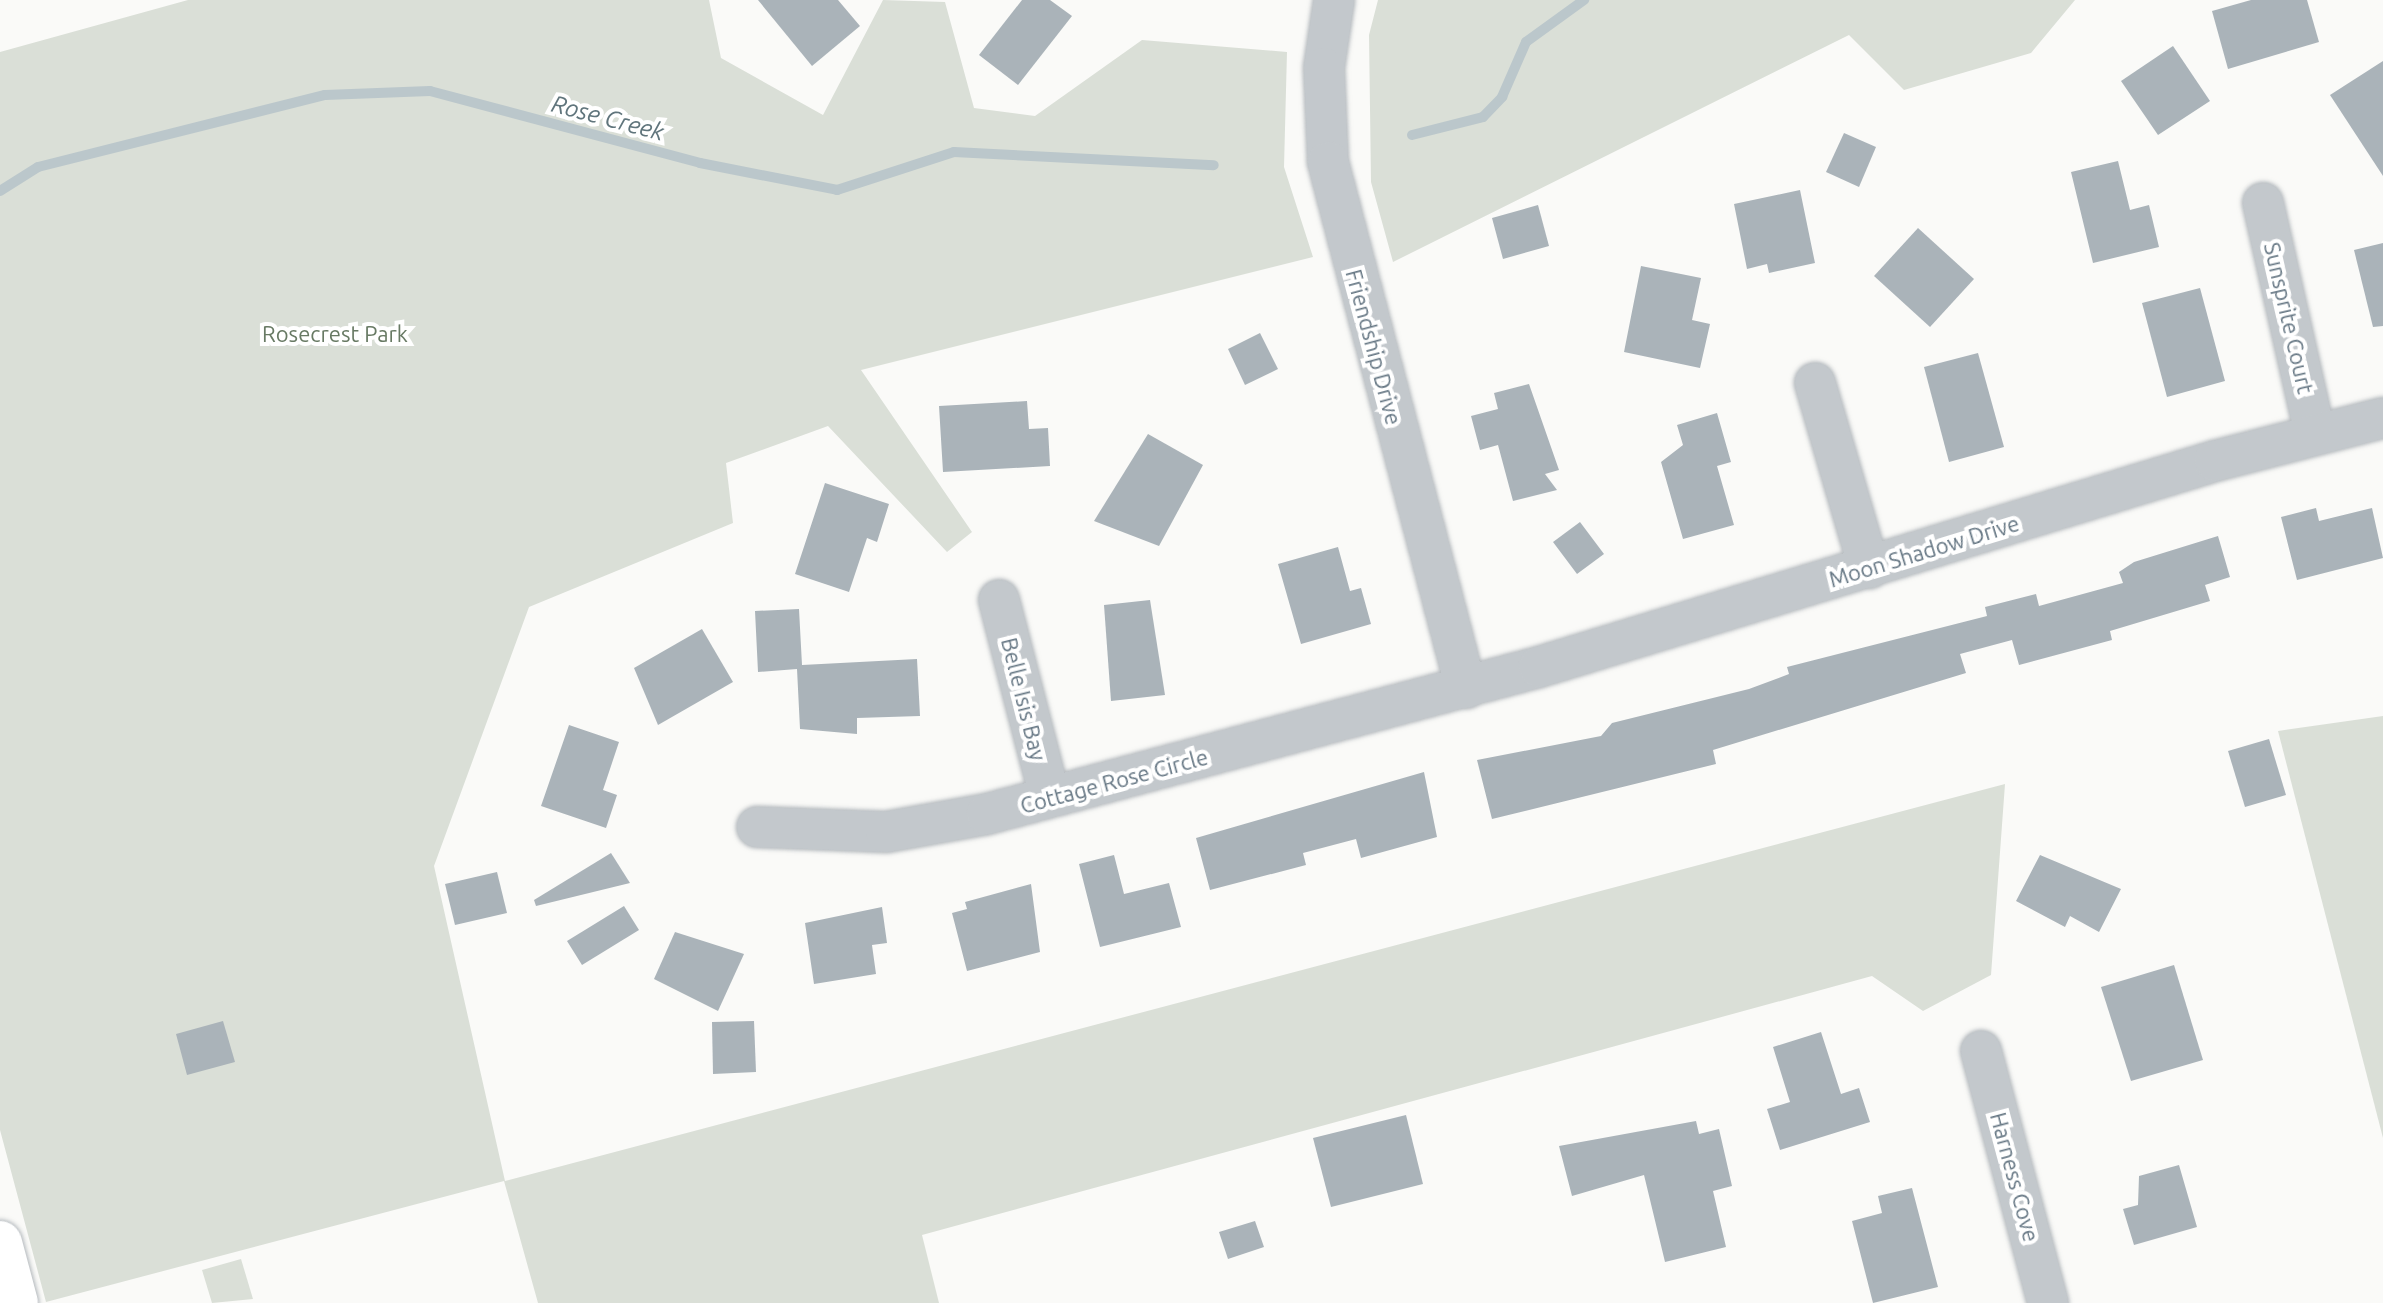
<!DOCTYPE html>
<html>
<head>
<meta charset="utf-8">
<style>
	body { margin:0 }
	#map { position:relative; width:2383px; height:1303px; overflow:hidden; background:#fafaf8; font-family:Ubuntu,sans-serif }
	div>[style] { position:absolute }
	.green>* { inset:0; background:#dadfd7 }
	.stream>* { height:10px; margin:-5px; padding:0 5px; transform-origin:5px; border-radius:5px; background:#bbc7cb }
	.building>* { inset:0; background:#aab3b9 }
	.roads { filter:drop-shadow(0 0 2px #b5babe) drop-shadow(0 0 2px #b5babe) }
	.minor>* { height:40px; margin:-20px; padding:0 20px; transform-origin:20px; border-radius:20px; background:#c3c8cc }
	.major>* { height:44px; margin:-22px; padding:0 22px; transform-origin:22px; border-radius:22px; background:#fff }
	span { translate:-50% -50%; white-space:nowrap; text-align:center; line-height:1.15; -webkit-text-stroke:8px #fff; paint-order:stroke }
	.street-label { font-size:22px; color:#657683 }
	.park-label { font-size:22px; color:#687a64 }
	.water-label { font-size:24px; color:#60757c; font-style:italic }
</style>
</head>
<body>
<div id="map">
	<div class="green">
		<i style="clip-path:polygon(188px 0,709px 0,721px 58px,823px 115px,883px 0,945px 2px,974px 108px,1035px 116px,1142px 40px,1287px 52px,1284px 167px,1313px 257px,861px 370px,972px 532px,947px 552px,828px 426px,726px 463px,733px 523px,529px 607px,434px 866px,505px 1181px,2005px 784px,1991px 975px,1923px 1011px,1872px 976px,922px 1235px,939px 1303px,538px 1303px,504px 1181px,46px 1302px,0 1130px,0 52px)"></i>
		<i style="clip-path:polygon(1378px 0,2075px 0,2031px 53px,1904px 90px,1849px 35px,1393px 262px,1371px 182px,1369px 35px)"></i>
		<i style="clip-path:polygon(2383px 716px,2383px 1138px,2278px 731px)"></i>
		<i style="clip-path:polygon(241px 1259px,253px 1299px,212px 1303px,202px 1270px)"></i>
	</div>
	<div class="stream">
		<i style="left:1412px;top:135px;width:73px;rotate:-14.2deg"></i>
		<i style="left:1483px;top:117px;width:28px;rotate:-46deg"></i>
		<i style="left:1502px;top:97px;width:60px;rotate:-66.4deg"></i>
		<i style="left:1526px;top:42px;width:72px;rotate:-35.9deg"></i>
		<i style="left:0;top:191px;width:45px;rotate:-32.3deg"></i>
		<i style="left:38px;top:167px;width:296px;rotate:-14.1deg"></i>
		<i style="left:325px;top:95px;width:105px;rotate:-2.2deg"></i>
		<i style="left:430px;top:91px;width:279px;rotate:14.9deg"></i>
		<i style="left:700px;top:163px;width:140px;rotate:11.1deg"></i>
		<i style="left:837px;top:190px;width:123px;rotate:-18deg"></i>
		<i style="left:954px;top:152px;width:260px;rotate:2.9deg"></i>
	</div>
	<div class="building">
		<i style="clip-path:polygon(758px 0,838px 0,860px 26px,812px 66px)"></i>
		<i style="clip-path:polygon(1022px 0,1050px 0,1072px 16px,1018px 85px,979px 55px)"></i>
		<i style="clip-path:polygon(2251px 0,2307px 0,2319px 42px,2228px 69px,2212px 11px)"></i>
		<i style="clip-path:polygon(2173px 46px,2210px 101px,2158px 135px,2121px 81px)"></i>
		<i style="clip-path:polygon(2383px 61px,2383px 176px,2330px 95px)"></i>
		<i style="clip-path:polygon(1844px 133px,1876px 147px,1859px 187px,1826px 172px)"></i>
		<i style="clip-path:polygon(2118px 161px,2130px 210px,2149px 205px,2159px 247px,2093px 263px,2071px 172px)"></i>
		<i style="clip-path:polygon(1800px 190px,1815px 263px,1769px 273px,1767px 264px,1747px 269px,1734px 204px)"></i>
		<i style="clip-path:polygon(1538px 205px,1549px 246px,1503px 259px,1492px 218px)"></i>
		<i style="clip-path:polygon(1918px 228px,1974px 279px,1930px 327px,1874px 276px)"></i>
		<i style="clip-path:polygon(2383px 243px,2383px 326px,2373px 327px,2354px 250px)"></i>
		<i style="clip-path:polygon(1641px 266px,1701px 278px,1692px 320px,1710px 324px,1700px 368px,1624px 352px)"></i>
		<i style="clip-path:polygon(2200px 288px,2225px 381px,2167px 397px,2142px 303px)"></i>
		<i style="clip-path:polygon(1260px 333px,1278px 369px,1245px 385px,1228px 349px)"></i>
		<i style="clip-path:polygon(1978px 353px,2004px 447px,1949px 462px,1924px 367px)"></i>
		<i style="clip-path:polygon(1529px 384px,1559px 470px,1545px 474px,1557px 490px,1513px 501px,1498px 445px,1480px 450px,1471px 416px,1498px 409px,1494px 393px)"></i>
		<i style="clip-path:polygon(1027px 401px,1029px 429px,1048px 428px,1050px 466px,943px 472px,939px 406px)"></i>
		<i style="clip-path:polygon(1717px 413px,1731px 462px,1717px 466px,1734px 525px,1683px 539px,1661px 462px,1683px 445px,1677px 425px)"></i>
		<i style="clip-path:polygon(1148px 434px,1203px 465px,1159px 546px,1094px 521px)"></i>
		<i style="clip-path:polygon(825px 483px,889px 504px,877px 542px,867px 538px,849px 592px,795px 574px)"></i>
		<i style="clip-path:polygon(2316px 508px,2319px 521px,2372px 508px,2383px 558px,2297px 580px,2281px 517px)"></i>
		<i style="clip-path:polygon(1580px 522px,1604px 554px,1577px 574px,1553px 542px)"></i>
		<i style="clip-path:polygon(2218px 536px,2230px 577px,2205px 585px,2210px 601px,2110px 631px,2112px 640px,2019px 665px,2012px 640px,1960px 654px,1966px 673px,1713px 750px,1716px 764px,1492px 819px,1477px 760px,1601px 736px,1612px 723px,1749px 689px,1789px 674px,1787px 667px,1987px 616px,1985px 607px,2036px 594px,2039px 606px,2123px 583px,2119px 572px,2134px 562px)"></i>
		<i style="clip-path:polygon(1338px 547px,1350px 591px,1361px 588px,1371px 624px,1301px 644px,1278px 564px)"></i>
		<i style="clip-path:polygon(1150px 600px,1165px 695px,1111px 701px,1104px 605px)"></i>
		<i style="clip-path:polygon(799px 609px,802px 665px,917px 659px,920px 716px,857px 718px,857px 734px,800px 729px,797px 669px,758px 672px,755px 611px)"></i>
		<i style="clip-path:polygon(702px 629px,733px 682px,658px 725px,634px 668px)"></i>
		<i style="clip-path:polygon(569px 725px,619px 742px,603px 790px,617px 795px,606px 828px,541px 806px)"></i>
		<i style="clip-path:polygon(2269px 739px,2286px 795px,2245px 807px,2228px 751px)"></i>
		<i style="clip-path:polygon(1424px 772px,1437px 837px,1361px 858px,1356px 839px,1303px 853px,1306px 865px,1210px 890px,1196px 838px)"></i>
		<i style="clip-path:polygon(611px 853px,630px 883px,536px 906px,534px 900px)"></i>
		<i style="clip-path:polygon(1114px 855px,1124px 894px,1169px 883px,1181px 927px,1100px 947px,1079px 864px)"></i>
		<i style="clip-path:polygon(2040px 855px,2121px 889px,2099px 932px,2070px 916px,2065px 927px,2016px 901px)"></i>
		<i style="clip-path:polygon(497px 872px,507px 913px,455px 925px,445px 884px)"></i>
		<i style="clip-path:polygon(1031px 884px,1040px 952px,967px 971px,952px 913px,967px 909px,965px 902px)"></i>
		<i style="clip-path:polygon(624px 906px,639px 930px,582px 965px,567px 941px)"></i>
		<i style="clip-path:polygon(882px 907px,887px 943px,872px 945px,876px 974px,814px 984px,805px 923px)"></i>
		<i style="clip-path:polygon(675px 932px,744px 954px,718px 1011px,654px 979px)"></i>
		<i style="clip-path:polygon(2174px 965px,2203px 1060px,2131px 1081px,2101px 987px)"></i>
		<i style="clip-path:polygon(223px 1021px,235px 1062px,187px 1075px,176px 1034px)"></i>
		<i style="clip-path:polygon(754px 1021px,756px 1072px,713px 1074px,712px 1022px)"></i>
		<i style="clip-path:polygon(1821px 1032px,1841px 1094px,1859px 1088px,1870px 1122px,1780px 1150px,1767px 1109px,1790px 1102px,1773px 1047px)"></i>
		<i style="clip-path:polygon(1406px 1115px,1423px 1184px,1331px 1207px,1313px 1138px)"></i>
		<i style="clip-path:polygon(1696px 1121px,1699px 1134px,1719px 1129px,1732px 1186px,1713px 1191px,1726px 1247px,1665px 1262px,1644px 1175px,1572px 1196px,1559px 1146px)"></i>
		<i style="clip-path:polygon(2179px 1165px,2197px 1227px,2134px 1245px,2123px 1209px,2138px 1205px,2139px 1176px)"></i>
		<i style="clip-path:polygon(1912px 1188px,1938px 1287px,1873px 1303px,1852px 1221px,1882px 1213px,1878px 1196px)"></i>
		<i style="clip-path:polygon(1255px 1221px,1264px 1247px,1228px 1259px,1219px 1232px)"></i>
	</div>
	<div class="roads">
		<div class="minor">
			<i style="left:1334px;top:0;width:69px;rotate:98.4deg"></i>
			<i style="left:1324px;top:68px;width:94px;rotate:87.6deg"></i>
			<i style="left:1328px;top:162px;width:544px;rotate:75.3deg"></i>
			<i style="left:2263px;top:203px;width:236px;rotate:77.3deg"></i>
			<i style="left:1815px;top:383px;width:193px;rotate:73.7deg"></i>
			<i style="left:999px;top:600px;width:203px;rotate:75.5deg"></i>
			<i style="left:757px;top:827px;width:129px;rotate:2.2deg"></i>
			<i style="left:886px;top:832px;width:103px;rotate:-10.1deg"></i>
			<i style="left:987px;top:814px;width:571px;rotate:-14.91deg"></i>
			<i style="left:1539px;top:667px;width:707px;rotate:-16.95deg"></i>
			<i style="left:2215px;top:461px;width:173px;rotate:-14.4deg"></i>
			<i style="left:1981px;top:1051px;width:261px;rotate:75.1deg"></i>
		</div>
		<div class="major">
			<i style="left:0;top:1243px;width:62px;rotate:75.1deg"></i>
		</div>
	</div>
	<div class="street-label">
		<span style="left:2289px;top:318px;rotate:77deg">Sunsprite Court</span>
		<span style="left:1374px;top:347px;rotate:75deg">Friendship Drive</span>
		<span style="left:1924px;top:551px;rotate:-17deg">Moon Shadow Drive</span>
		<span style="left:1024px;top:699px;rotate:76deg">Belle Isis Bay</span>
		<span style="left:1114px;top:781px;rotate:-15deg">Cottage Rose Circle</span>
		<span style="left:2015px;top:1177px;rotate:75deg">Harness Cove</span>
	</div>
	<div class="park-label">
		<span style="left:335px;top:334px">Rosecrest Park</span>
	</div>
	<div class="water-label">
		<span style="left:608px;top:118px;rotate:15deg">Rose Creek</span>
	</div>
</div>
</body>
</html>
